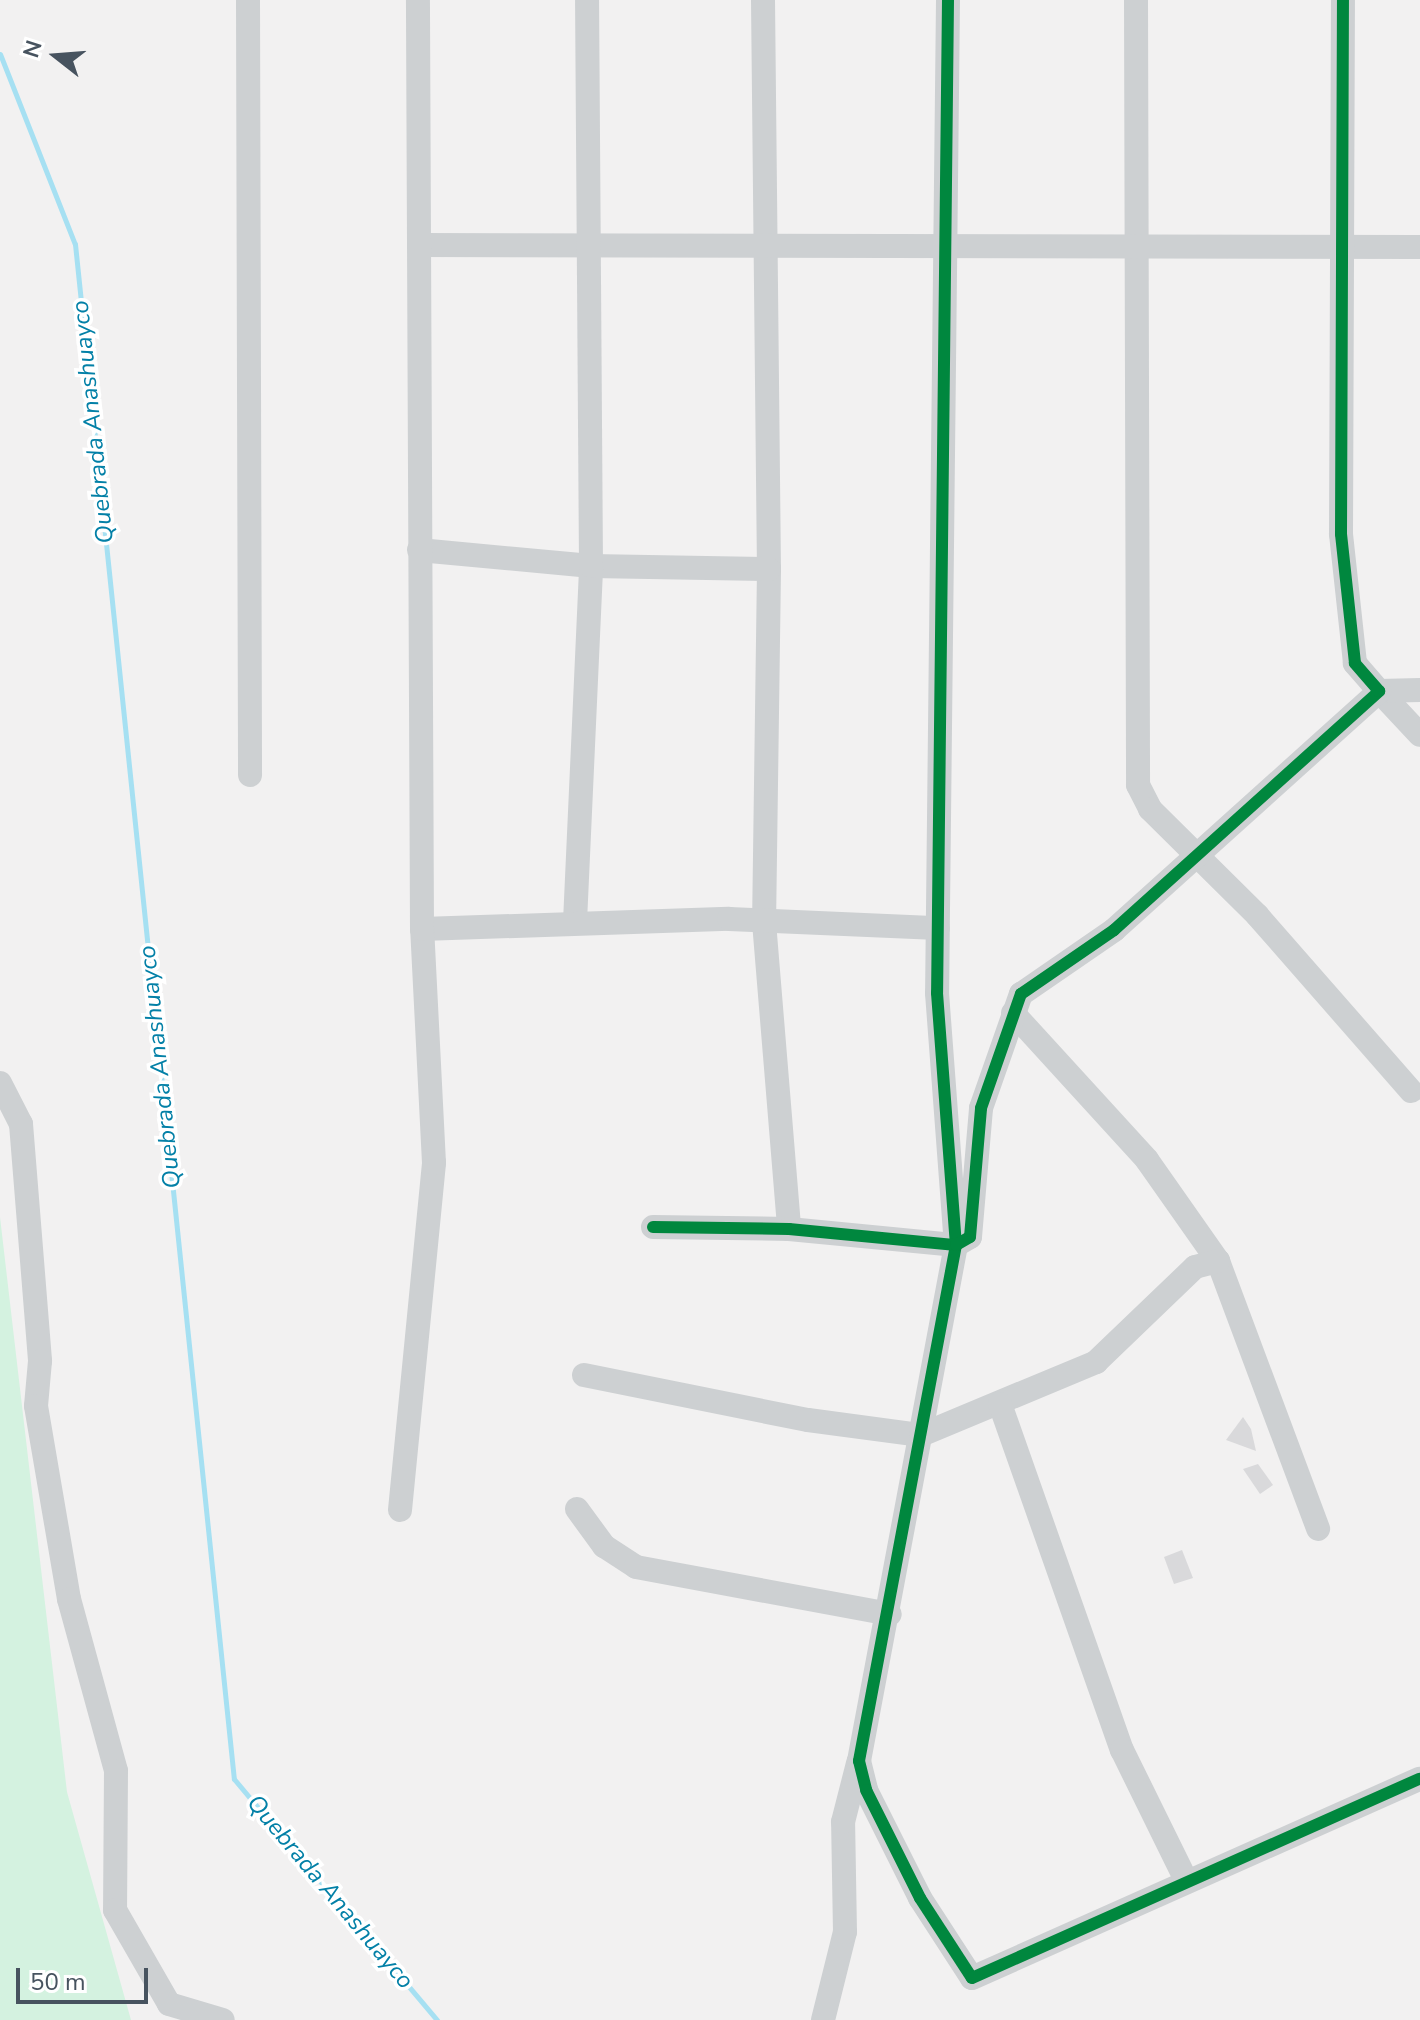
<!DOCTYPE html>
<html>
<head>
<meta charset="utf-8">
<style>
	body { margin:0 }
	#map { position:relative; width:1420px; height:2020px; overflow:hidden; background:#f2f1f1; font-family:"Nunito Sans",sans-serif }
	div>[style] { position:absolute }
	.green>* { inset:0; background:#d4f2e0 }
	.stream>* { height:5px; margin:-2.5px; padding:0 2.5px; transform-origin:2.5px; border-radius:2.5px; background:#a6e0f2 }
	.building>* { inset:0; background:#d9d9db }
	.minor>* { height:24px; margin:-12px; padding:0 12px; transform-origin:12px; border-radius:12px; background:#cdd0d2 }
	.cycleway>* { height:12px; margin:-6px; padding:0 6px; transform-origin:6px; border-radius:6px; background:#00873e }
	span { translate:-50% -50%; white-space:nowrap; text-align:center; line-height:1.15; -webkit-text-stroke:7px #fff; paint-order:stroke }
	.water-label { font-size:24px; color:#0380a7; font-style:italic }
	.north { position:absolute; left:16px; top:16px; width:80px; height:80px; -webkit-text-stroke:6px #fff; paint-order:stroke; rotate:287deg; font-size:22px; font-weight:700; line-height:32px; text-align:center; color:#47535f }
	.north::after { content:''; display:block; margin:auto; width:28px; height:36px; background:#47535f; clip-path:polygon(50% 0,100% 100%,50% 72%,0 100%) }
	.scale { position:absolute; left:16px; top:1968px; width:132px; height:36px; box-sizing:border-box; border:4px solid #47535f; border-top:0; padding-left:10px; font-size:24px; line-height:28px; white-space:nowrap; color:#47535f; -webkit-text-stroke:6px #fff; paint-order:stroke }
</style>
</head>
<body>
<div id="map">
	<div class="green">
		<i style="clip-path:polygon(0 1217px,67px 1792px,131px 2020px,0 2020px)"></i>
	</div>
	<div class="stream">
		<i style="left:0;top:54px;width:204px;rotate:68.5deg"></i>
		<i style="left:75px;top:244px;width:1543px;rotate:84.09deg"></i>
		<i style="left:234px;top:1779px;width:315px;rotate:49.9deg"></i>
	</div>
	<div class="building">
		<i style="clip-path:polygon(1243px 1417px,1251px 1429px,1256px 1451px,1226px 1440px)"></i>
		<i style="clip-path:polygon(1258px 1464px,1273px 1485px,1260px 1494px,1243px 1469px)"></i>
		<i style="clip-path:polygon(1182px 1550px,1193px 1578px,1174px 1584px,1164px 1557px)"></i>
	</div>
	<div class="minor">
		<i style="left:248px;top:0;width:775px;rotate:89.85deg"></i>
		<i style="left:763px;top:0;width:569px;rotate:89.4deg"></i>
		<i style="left:769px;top:569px;width:353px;rotate:90.8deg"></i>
		<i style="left:764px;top:922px;width:308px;rotate:85.3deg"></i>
		<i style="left:948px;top:0;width:993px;rotate:90.63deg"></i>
		<i style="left:937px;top:993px;width:253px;rotate:85.7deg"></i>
		<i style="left:956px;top:1245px;width:525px;rotate:100.65deg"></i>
		<i style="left:859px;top:1761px;width:30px;rotate:76deg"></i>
		<i style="left:866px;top:1790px;width:121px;rotate:63.4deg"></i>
		<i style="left:920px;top:1898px;width:95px;rotate:57deg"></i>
		<i style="left:972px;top:1978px;width:490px;rotate:-24deg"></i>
		<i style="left:1136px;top:0;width:785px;rotate:89.85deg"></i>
		<i style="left:1138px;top:785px;width:27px;rotate:63deg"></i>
		<i style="left:1150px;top:809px;width:151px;rotate:44.7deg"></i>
		<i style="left:1257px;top:915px;width:234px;rotate:48.8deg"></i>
		<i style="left:420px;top:245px;width:1000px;rotate:0.11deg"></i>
		<i style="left:419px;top:550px;width:173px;rotate:5.3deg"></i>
		<i style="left:591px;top:566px;width:178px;rotate:1deg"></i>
		<i style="left:1379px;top:691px;width:60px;rotate:47deg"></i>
		<i style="left:1379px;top:691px;width:41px;rotate:-1.4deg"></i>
		<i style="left:575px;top:922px;width:356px;rotate:-87.4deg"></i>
		<i style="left:591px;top:566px;width:566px;rotate:-90.4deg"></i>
		<i style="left:422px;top:929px;width:307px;rotate:-1.9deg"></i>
		<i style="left:729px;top:919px;width:209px;rotate:2.5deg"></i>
		<i style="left:1013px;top:1013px;width:199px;rotate:47.6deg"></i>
		<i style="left:1147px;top:1160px;width:123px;rotate:54.9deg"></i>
		<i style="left:1218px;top:1261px;width:286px;rotate:69.5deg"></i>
		<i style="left:0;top:1083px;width:46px;rotate:62.9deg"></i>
		<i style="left:21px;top:1124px;width:238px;rotate:85.4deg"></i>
		<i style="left:40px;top:1361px;width:45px;rotate:95.1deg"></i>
		<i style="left:36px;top:1406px;width:196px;rotate:80.3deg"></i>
		<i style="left:69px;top:1599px;width:178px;rotate:74.7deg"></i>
		<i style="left:116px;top:1771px;width:139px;rotate:90.4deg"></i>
		<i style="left:115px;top:1910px;width:108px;rotate:60.1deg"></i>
		<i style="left:169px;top:2004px;width:56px;rotate:16.5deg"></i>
		<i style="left:653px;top:1227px;width:136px;rotate:0.8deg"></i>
		<i style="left:789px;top:1229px;width:168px;rotate:5.5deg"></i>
		<i style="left:956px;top:1245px;width:16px;rotate:-30deg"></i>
		<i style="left:970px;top:1237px;width:129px;rotate:-85.1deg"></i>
		<i style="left:981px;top:1108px;width:121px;rotate:-70.7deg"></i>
		<i style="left:1021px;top:994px;width:113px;rotate:-34.5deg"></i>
		<i style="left:1114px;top:930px;width:357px;rotate:-42deg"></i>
		<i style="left:1379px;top:691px;width:37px;rotate:-131deg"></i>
		<i style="left:1355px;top:663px;width:130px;rotate:-96.2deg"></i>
		<i style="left:1341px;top:534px;width:534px;rotate:-89.79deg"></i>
		<i style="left:584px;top:1375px;width:228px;rotate:11.4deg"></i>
		<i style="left:808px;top:1420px;width:114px;rotate:7.6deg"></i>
		<i style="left:921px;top:1435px;width:190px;rotate:-22.6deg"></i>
		<i style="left:1096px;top:1362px;width:137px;rotate:-43.8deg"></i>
		<i style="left:1195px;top:1267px;width:24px;rotate:-15deg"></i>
		<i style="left:1000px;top:1404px;width:367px;rotate:70.6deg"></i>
		<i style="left:1122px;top:1750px;width:145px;rotate:63.8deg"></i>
		<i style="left:577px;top:1509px;width:46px;rotate:53.9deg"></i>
		<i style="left:604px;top:1546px;width:38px;rotate:33deg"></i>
		<i style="left:636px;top:1567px;width:258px;rotate:10.5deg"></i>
		<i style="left:400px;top:1510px;width:349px;rotate:-84.4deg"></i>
		<i style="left:434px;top:1163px;width:234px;rotate:-92.9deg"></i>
		<i style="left:422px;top:929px;width:929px;rotate:-90.25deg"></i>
		<i style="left:823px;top:2020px;width:91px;rotate:-76deg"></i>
		<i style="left:845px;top:1932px;width:110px;rotate:-91deg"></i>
		<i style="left:843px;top:1822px;width:61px;rotate:-75.7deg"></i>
	</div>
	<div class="cycleway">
		<i style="left:948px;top:0;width:993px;rotate:90.63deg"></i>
		<i style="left:937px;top:993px;width:253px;rotate:85.7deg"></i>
		<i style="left:956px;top:1245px;width:525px;rotate:100.65deg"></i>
		<i style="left:859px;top:1761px;width:30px;rotate:76deg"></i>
		<i style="left:866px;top:1790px;width:121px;rotate:63.4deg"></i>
		<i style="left:920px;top:1898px;width:95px;rotate:57deg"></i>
		<i style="left:972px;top:1978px;width:490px;rotate:-24deg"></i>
		<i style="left:653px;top:1227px;width:136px;rotate:0.8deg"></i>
		<i style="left:789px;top:1229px;width:168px;rotate:5.5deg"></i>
		<i style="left:956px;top:1245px;width:16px;rotate:-30deg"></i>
		<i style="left:970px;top:1237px;width:129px;rotate:-85.1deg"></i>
		<i style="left:981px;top:1108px;width:121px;rotate:-70.7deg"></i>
		<i style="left:1021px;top:994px;width:113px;rotate:-34.5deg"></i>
		<i style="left:1114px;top:930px;width:357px;rotate:-42deg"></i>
		<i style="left:1379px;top:691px;width:37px;rotate:-131deg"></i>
		<i style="left:1355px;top:663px;width:130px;rotate:-96.2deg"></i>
		<i style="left:1341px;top:534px;width:534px;rotate:-89.79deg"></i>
	</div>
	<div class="water-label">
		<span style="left:93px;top:422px;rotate:-96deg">Quebrada Anashuayco</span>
		<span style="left:160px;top:1067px;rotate:-96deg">Quebrada Anashuayco</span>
		<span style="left:330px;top:1892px;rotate:50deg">Quebrada Anashuayco</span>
	</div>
	<div class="north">N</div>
	<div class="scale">50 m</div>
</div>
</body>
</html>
